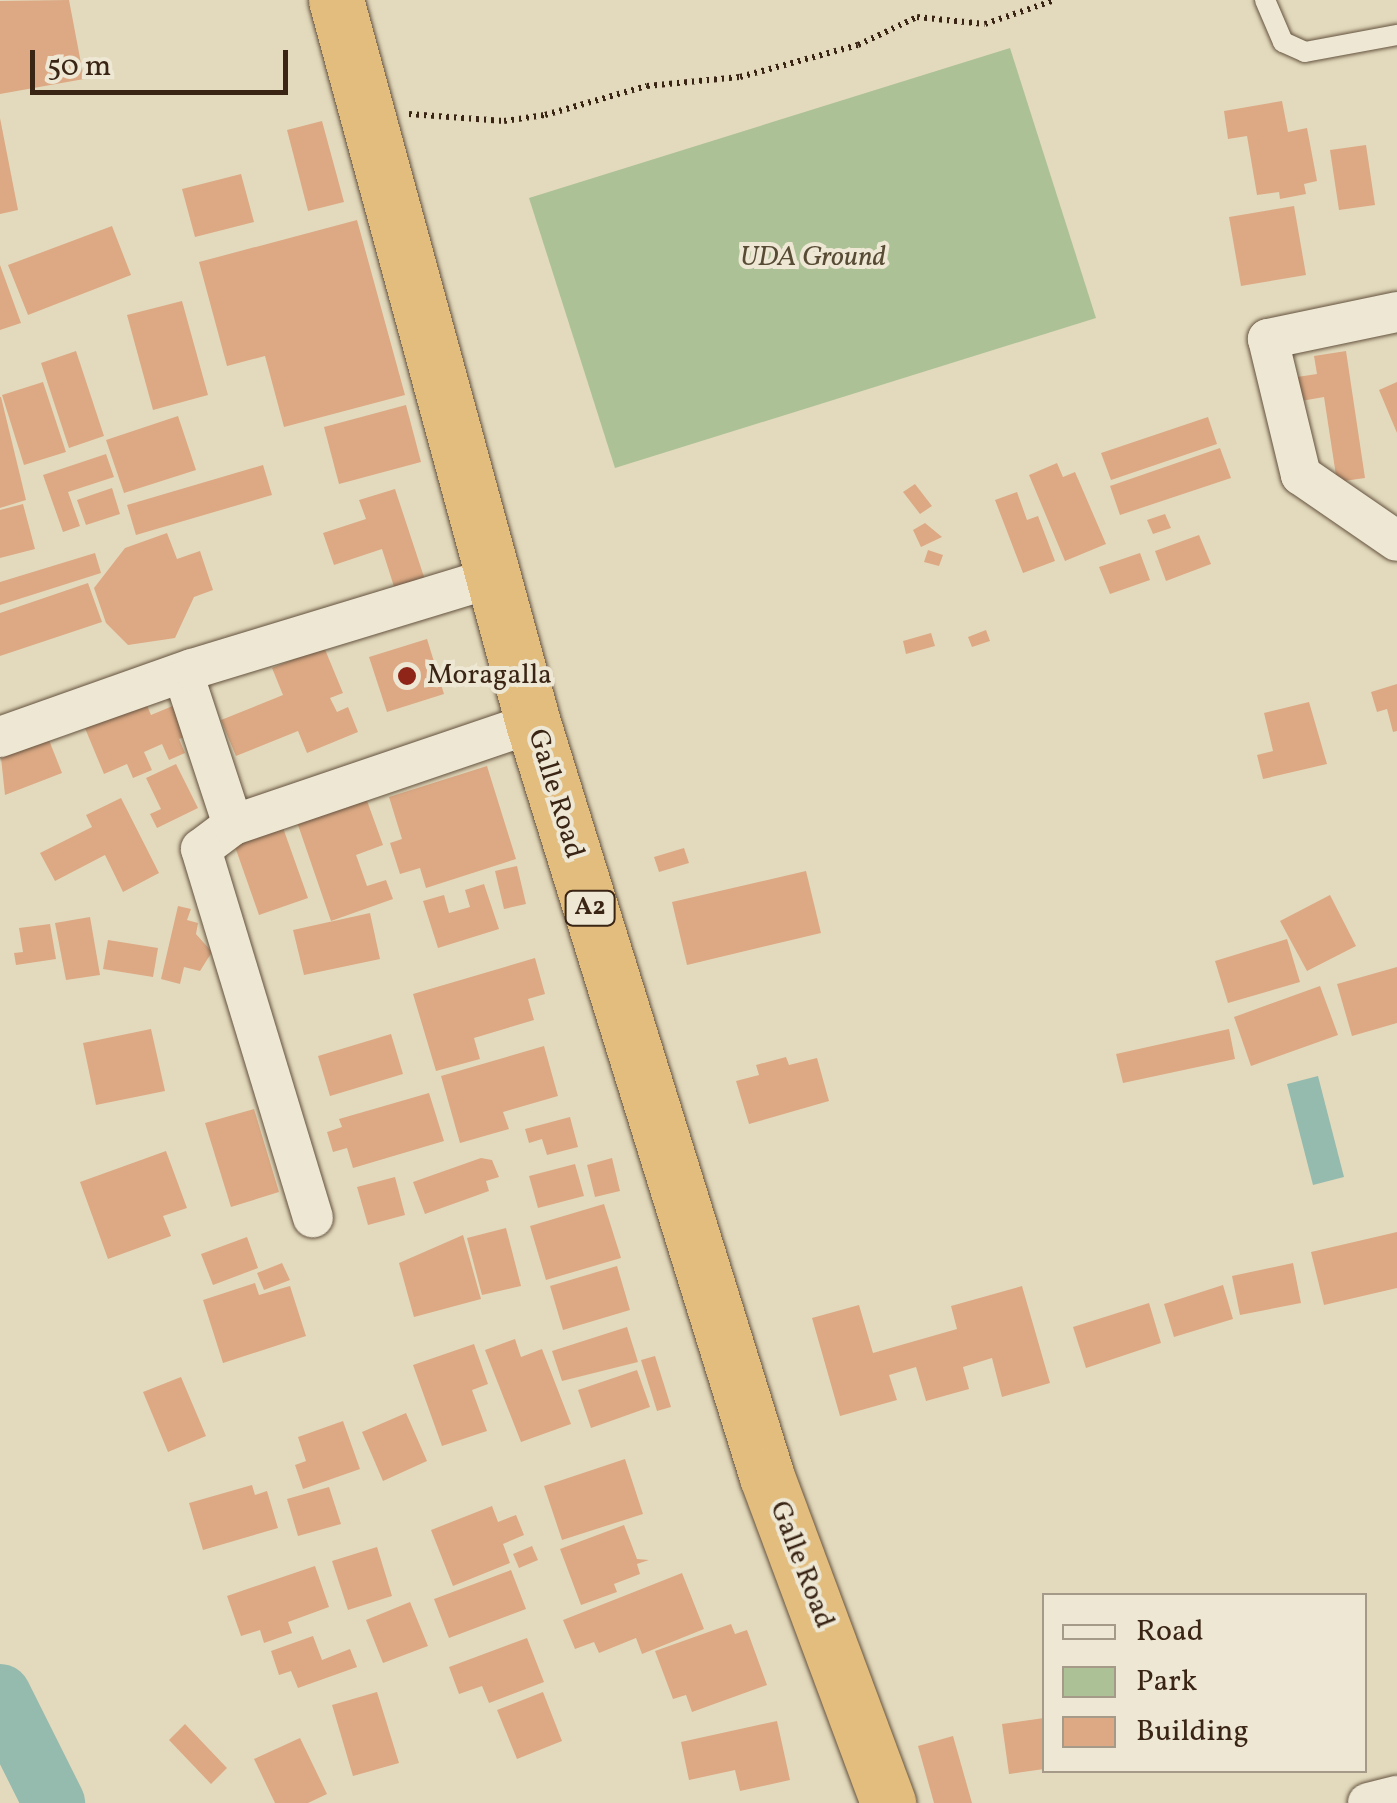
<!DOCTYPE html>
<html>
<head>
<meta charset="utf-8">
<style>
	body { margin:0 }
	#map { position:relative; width:1397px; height:1803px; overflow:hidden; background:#e3dabd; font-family:Vollkorn,serif }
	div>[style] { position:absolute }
	.green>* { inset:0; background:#adc196 }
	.water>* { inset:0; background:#95bbaf }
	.river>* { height:62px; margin:-31px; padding:0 31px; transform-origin:31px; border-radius:31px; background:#95bbaf }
	.building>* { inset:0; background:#dca984 }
	.path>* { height:6px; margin-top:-3px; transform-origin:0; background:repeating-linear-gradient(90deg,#3a2414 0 2.5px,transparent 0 7.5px) }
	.roads { filter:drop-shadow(0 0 2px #64523e) drop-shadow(0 0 2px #64523e) }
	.lane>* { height:20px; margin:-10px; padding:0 10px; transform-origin:10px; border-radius:10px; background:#ede7d4 }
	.street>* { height:40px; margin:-20px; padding:0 20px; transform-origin:20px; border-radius:20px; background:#ede7d4 }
	.highway>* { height:55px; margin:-27.5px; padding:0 27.5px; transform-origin:27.5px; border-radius:27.5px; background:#e2bd7e }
	.dots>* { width:28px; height:28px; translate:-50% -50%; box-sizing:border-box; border:5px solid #ede7d4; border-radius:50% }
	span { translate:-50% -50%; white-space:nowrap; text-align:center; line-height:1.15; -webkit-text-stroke:8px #ede7d4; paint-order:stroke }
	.shield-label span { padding:2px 8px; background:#ede7d4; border:2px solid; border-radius:8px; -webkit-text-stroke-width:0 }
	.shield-label { font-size:25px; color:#3a2414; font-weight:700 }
	.park-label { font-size:28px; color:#574b34; font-style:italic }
	.poi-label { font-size:28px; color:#3a2414 }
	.left { translate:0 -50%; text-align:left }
	.street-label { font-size:28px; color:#3a2414 }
	.legend { position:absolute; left:1042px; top:1593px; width:325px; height:180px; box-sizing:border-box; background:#ede7d4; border:2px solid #a59987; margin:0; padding:12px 18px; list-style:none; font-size:30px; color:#3a2414 }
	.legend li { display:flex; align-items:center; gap:20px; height:50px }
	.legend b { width:50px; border:2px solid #a59987 }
	.scale { position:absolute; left:30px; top:50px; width:258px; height:45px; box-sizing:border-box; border:5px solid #3a2414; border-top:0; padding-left:12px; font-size:30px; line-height:35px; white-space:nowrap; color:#3a2414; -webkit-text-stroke:8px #ede7d4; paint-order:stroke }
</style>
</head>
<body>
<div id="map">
	<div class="green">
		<i style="clip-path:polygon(1010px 48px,1096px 318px,615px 468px,529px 198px)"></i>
	</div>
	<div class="water">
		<i style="clip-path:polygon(1318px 1076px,1344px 1177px,1313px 1185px,1287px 1084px)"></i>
	</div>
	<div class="river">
		<i style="left:0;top:1695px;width:121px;rotate:63.4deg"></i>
	</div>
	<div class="building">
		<i style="clip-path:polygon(69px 0,84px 79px,0 94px,0 1px)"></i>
		<i style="clip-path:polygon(1282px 101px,1288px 132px,1307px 128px,1317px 181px,1304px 184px,1306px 194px,1280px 199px,1279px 192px,1257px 195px,1247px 136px,1228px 139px,1224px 111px)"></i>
		<i style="clip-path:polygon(0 118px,18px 210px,0 214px)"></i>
		<i style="clip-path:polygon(322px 121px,344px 202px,308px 211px,287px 130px)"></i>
		<i style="clip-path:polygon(1366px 145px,1375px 205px,1339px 210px,1330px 150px)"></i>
		<i style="clip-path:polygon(241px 174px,254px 222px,195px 237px,182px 189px)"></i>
		<i style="clip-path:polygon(1294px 206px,1306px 275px,1241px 286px,1229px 217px)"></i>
		<i style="clip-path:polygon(357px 220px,405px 395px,284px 427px,265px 356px,227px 366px,199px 262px)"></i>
		<i style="clip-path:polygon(112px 226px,131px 275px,28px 315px,8px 265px)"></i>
		<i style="clip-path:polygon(0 265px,21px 323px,0 330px)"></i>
		<i style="clip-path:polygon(182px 301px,208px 395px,153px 410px,127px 315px)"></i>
		<i style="clip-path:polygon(76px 351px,104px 436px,69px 448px,41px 363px)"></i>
		<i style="clip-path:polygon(1346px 351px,1365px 478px,1337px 482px,1324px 397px,1301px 401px,1297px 377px,1317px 374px,1314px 356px)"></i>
		<i style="clip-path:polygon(43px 382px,66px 452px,24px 465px,2px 395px)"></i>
		<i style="clip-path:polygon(1397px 382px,1397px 433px,1379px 390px)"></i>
		<i style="clip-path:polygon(1px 397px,26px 500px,0 508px,0 397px)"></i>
		<i style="clip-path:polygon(406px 405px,421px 462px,339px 484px,324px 427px)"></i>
		<i style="clip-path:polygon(178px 416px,196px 470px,124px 493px,106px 440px)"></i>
		<i style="clip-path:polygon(1208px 417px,1217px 444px,1111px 480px,1101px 453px)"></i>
		<i style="clip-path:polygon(1220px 448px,1231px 478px,1120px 515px,1110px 486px)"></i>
		<i style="clip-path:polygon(106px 454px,114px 477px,68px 492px,80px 526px,63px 532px,43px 475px)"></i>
		<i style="clip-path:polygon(1057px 463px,1063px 477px,1075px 472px,1106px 544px,1065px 561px,1029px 475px)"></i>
		<i style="clip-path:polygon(263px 465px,272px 495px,136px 535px,127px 505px)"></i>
		<i style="clip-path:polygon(915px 484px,932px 506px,920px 514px,903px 492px)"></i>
		<i style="clip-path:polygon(112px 488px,120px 514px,86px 525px,77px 500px)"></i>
		<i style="clip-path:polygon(395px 489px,427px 586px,397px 596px,382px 549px,334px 565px,323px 533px,366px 519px,359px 500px)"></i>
		<i style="clip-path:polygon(1017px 492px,1027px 520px,1038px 516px,1055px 561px,1023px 573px,995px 500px)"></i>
		<i style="clip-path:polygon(23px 504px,35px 549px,0 558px,0 510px)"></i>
		<i style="clip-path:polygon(1165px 514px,1171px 528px,1153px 534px,1147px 520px)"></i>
		<i style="clip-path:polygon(925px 523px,942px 537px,921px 547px,913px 530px)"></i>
		<i style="clip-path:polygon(167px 533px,177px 559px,200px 551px,213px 590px,194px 597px,175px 638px,128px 645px,106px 623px,94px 588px,125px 548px)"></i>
		<i style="clip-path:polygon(1199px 535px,1211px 564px,1166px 581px,1155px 551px)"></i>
		<i style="clip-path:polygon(928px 550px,943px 555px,939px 566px,924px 562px)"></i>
		<i style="clip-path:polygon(95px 553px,101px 573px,0 605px,0 582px)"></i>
		<i style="clip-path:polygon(1140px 553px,1150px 580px,1110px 594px,1099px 567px)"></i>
		<i style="clip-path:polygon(88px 583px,102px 622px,0 656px,0 613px)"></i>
		<i style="clip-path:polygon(986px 630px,990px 641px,972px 647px,968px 637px)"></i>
		<i style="clip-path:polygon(931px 633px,935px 646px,906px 654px,903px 641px)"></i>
		<i style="clip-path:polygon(427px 639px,444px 694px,387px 712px,369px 657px)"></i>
		<i style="clip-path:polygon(324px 647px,343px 693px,330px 698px,337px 712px,348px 707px,358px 732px,307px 753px,298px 731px,236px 756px,221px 720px,283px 695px,272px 668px)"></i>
		<i style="clip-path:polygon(1397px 684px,1397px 731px,1393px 732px,1387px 709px,1377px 712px,1371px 692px)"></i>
		<i style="clip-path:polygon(143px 696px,151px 715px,175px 705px,187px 736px,179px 739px,185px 753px,169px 760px,162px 744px,144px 752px,152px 770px,133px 778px,127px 764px,104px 774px,82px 721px)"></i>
		<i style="clip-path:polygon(1309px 702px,1327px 764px,1263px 779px,1257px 755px,1273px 751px,1264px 713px)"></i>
		<i style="clip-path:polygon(45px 730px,62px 773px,5px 795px,0 748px)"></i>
		<i style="clip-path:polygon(176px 764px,198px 808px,157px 828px,150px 814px,161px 809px,146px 778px)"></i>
		<i style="clip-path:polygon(487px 766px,516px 859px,426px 888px,420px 868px,400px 874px,390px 843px,402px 839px,389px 797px)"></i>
		<i style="clip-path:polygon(121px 798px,159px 873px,123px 892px,105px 855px,55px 881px,40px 853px,92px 827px,86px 815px)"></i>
		<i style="clip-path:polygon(366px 798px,383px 845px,356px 855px,367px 886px,386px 880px,393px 899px,331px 921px,297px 822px)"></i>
		<i style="clip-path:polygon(282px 825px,308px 898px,259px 915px,233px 841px)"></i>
		<i style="clip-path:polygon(684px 848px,689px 863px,659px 872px,654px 857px)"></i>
		<i style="clip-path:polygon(517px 866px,526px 904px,504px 909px,495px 871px)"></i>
		<i style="clip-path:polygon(806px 871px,821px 933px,687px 965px,672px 902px)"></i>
		<i style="clip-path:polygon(484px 884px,499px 929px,438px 948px,423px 901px,444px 895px,449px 913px,470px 907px,465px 890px)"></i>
		<i style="clip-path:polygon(1330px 895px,1356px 946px,1307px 971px,1280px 921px)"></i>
		<i style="clip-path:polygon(178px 906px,191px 909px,187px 920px,198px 923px,196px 934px,212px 952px,200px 971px,184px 967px,180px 984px,161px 979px)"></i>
		<i style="clip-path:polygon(370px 913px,380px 959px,304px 975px,293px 930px)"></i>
		<i style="clip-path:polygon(90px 917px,100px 975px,66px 980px,55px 923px)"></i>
		<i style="clip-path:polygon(50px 924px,56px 959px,16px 965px,14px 953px,23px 952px,19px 928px)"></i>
		<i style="clip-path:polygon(1287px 939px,1300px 982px,1228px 1003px,1215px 961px)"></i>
		<i style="clip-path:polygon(108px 940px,158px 948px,153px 977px,103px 969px)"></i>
		<i style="clip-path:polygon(535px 958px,545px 994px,528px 999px,534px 1020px,474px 1038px,480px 1059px,436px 1071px,413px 994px)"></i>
		<i style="clip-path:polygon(1397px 967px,1397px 1023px,1352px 1036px,1337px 984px)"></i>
		<i style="clip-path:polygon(1320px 986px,1338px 1035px,1251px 1066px,1234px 1017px)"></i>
		<i style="clip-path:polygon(151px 1029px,165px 1091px,96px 1105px,83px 1043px)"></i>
		<i style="clip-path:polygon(1229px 1029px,1235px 1059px,1123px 1083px,1116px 1054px)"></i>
		<i style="clip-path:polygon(391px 1034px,403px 1074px,330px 1096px,318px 1056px)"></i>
		<i style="clip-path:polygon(544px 1046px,558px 1096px,503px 1112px,509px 1129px,460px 1143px,441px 1076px)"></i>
		<i style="clip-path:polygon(786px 1057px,789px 1065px,817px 1058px,829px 1101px,749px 1124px,736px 1081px,759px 1075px,756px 1065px)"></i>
		<i style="clip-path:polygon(429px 1093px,444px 1141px,353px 1168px,347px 1148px,333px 1152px,327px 1132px,342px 1127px,339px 1119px)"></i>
		<i style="clip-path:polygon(254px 1109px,279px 1192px,231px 1207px,205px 1123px)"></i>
		<i style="clip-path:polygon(570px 1117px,578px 1147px,547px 1155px,542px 1139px,529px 1143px,525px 1129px)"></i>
		<i style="clip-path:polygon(166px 1151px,187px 1208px,163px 1216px,171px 1236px,108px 1259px,80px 1182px)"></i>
		<i style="clip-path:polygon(481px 1158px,492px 1160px,499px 1177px,486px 1181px,489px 1191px,425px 1214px,413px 1182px)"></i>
		<i style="clip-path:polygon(612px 1158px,620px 1191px,595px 1197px,587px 1165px)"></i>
		<i style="clip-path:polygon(575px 1164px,584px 1196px,538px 1208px,529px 1176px)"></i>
		<i style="clip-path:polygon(395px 1177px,405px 1215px,368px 1225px,357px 1187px)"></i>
		<i style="clip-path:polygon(604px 1204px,621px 1258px,546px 1280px,530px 1226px)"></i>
		<i style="clip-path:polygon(506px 1228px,521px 1286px,482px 1295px,467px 1238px)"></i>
		<i style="clip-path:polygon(1397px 1232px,1397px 1288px,1324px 1305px,1311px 1252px)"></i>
		<i style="clip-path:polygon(463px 1235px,481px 1299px,414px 1317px,399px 1263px)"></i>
		<i style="clip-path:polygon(247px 1237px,258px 1268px,213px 1285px,201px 1254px)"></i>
		<i style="clip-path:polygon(282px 1263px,290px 1280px,264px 1290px,257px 1273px)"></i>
		<i style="clip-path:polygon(1293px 1263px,1301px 1303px,1240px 1315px,1232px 1276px)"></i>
		<i style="clip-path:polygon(617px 1266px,630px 1310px,563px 1330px,550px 1286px)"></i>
		<i style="clip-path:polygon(255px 1283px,259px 1295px,290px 1286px,306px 1336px,223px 1363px,203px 1300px)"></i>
		<i style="clip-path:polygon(1223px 1285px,1233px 1319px,1174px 1337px,1164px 1304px)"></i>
		<i style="clip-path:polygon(1022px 1286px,1050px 1383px,1002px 1397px,992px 1358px,963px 1367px,969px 1389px,926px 1401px,916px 1367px,889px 1375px,897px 1400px,840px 1416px,812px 1318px,859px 1305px,873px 1353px,957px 1329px,951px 1306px)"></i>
		<i style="clip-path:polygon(1149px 1303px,1161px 1343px,1086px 1368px,1073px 1327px)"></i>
		<i style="clip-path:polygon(627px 1327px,638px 1362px,562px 1381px,552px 1351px)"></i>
		<i style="clip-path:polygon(515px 1339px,521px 1357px,542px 1349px,571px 1424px,521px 1442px,485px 1350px)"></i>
		<i style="clip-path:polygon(474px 1344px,488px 1384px,472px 1390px,487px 1431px,442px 1446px,413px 1365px)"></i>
		<i style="clip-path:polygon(655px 1356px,671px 1407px,657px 1411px,641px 1360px)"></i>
		<i style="clip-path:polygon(637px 1370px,650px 1407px,591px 1428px,578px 1390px)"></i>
		<i style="clip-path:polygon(181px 1377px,206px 1436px,168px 1452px,143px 1392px)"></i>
		<i style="clip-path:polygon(406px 1413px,427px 1461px,383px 1481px,362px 1432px)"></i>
		<i style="clip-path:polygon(343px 1421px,360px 1469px,303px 1489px,295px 1465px,306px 1461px,298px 1437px)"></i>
		<i style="clip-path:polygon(625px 1459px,643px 1514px,562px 1540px,544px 1486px)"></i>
		<i style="clip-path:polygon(252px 1485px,255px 1495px,267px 1491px,278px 1528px,203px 1550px,189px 1503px)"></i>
		<i style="clip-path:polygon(329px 1487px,341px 1524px,298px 1536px,287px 1499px)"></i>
		<i style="clip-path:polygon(492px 1506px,498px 1522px,516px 1515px,524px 1535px,503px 1544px,510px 1563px,453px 1586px,431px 1530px)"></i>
		<i style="clip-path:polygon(624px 1525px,637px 1559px,649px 1560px,637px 1564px,640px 1574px,614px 1584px,617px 1592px,581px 1605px,560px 1549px)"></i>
		<i style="clip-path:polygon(532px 1546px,538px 1560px,519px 1568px,513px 1554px)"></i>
		<i style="clip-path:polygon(377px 1547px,392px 1596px,348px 1610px,332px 1561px)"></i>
		<i style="clip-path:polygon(315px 1566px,329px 1607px,288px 1622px,292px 1633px,264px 1643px,260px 1630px,241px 1636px,227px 1596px)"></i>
		<i style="clip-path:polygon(511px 1570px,526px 1609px,449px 1638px,434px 1599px)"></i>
		<i style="clip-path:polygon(682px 1573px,704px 1629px,642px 1654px,636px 1638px,599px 1653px,594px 1642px,575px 1649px,563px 1620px)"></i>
		<i style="clip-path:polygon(410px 1602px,428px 1646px,383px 1663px,366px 1620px)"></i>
		<i style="clip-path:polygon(731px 1624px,735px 1634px,747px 1630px,767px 1685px,692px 1712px,686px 1695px,673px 1699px,655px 1651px)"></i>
		<i style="clip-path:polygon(313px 1636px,322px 1660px,350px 1649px,357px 1667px,298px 1688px,291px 1671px,279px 1675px,271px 1651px)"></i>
		<i style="clip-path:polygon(527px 1638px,544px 1682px,489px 1703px,482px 1686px,459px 1694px,449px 1667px)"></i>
		<i style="clip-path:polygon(377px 1692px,399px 1763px,353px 1776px,332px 1705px)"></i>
		<i style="clip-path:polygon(543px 1692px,562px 1741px,517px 1759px,497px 1710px)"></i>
		<i style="clip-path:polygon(1044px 1718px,1044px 1769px,1009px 1774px,1002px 1724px)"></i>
		<i style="clip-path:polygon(777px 1721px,790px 1780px,740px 1791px,735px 1770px,689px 1780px,681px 1742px)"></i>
		<i style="clip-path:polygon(185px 1724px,227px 1768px,211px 1784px,169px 1740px)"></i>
		<i style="clip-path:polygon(953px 1736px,972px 1803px,934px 1803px,918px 1746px)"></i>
		<i style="clip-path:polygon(300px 1738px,327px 1794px,308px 1803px,275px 1803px,254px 1759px)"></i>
	</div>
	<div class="path">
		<i style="left:409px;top:114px;width:95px;rotate:4.2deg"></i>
		<i style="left:504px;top:121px;width:41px;rotate:-8.3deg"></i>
		<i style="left:545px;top:115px;width:106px;rotate:-15.9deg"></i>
		<i style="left:647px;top:86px;width:93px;rotate:-5.5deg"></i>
		<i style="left:740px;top:77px;width:122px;rotate:-15.2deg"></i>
		<i style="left:858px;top:45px;width:65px;rotate:-25.4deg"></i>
		<i style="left:917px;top:17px;width:68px;rotate:5.9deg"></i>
		<i style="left:985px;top:24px;width:74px;rotate:-18.9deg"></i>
	</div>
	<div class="roads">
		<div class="lane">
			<i style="left:1265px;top:0;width:46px;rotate:66.8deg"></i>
			<i style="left:1283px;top:42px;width:24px;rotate:24deg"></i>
			<i style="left:1305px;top:52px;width:94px;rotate:-10.5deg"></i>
		</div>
		<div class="street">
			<i style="left:1397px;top:312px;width:132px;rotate:168.2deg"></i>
			<i style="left:1268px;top:339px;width:140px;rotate:76.4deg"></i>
			<i style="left:1301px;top:475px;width:116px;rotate:34.5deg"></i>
			<i style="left:183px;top:673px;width:160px;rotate:71.8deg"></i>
			<i style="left:233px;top:825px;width:317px;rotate:-18.8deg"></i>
			<i style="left:0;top:737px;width:204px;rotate:-19.5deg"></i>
			<i style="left:192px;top:669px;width:313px;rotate:-16.9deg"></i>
			<i style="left:233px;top:825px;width:40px;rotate:143deg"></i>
			<i style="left:201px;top:849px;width:385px;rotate:73.1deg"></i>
			<i style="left:1368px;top:1803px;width:30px;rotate:-14deg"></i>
		</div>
		<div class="highway">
			<i style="left:336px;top:0;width:749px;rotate:74.76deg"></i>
			<i style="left:533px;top:723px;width:789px;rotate:72.76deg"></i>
			<i style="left:767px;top:1477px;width:348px;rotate:69.6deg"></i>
		</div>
	</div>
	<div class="dots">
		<i style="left:407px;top:676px;background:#8f2418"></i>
	</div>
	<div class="shield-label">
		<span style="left:590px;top:908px">A2</span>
	</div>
	<div class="park-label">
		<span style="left:813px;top:258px">UDA Ground</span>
	</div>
	<div class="poi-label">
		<span class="left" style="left:427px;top:676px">Moragalla</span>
	</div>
	<div class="street-label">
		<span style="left:555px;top:794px;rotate:73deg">Galle Road</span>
		<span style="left:801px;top:1565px;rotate:69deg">Galle Road</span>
	</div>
	<ul class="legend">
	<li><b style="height:12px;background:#ede7d4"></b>Road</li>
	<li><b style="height:28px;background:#adc196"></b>Park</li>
	<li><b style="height:28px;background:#dca984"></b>Building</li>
	</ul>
	<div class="scale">50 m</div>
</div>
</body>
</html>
